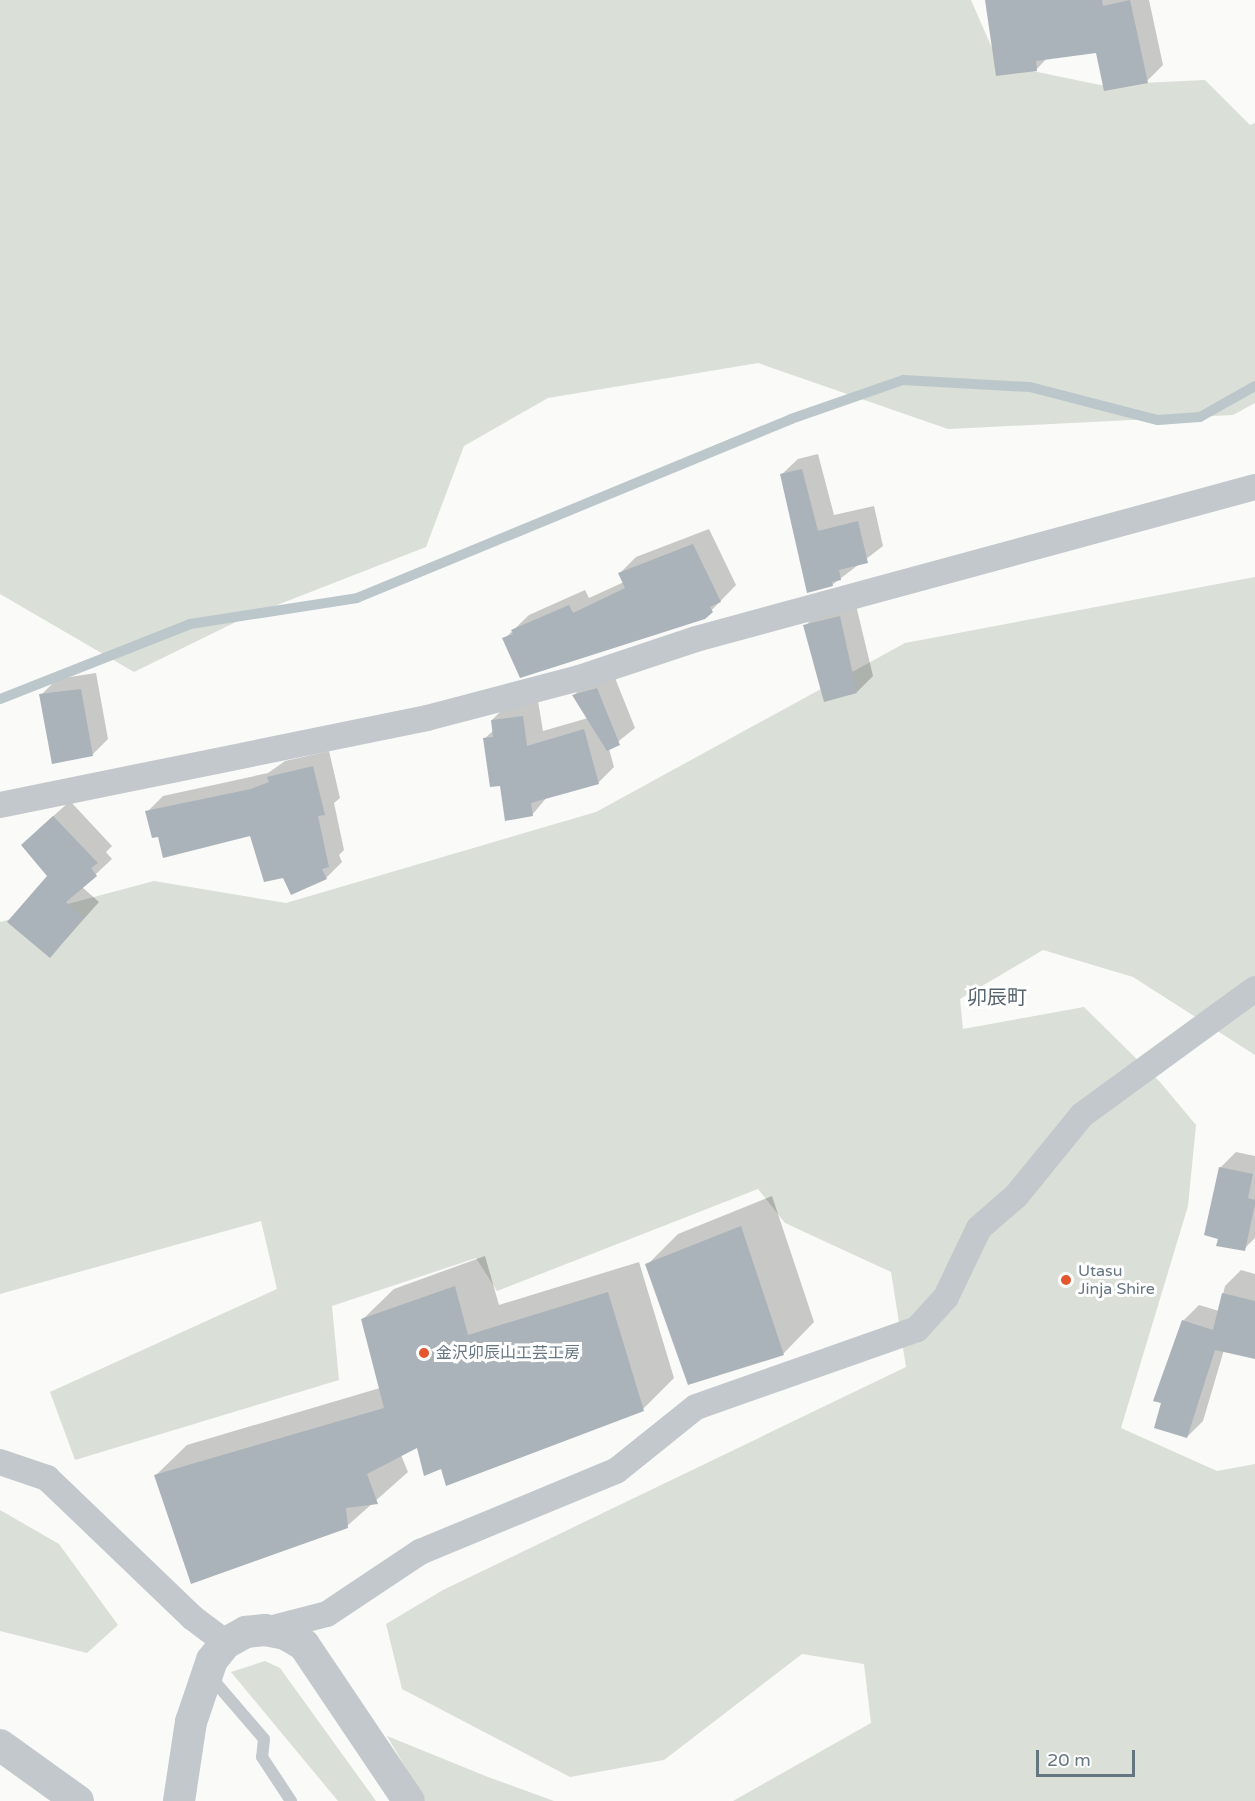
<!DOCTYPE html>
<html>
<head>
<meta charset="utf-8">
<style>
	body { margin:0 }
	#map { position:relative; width:1255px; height:1801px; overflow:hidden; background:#fafaf8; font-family:"Varela Round","Noto Sans JP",sans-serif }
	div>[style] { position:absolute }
	.green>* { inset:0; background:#dadfd7 }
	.shadow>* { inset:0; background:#0003 }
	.stream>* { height:10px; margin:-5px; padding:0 5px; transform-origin:5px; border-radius:5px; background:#bbc7cb }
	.building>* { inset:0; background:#aab3b9 }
	.service>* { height:12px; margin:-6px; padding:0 6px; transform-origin:6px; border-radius:6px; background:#c3c8cc }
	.minor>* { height:26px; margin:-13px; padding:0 13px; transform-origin:13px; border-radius:13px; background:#c3c8cc }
	.tertiary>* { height:32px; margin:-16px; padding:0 16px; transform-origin:16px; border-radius:16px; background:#c3c8cc }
	.dots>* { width:16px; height:16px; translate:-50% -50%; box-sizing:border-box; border:3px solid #fff; border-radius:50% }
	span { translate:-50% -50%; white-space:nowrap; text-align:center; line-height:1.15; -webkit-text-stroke:6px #fff; paint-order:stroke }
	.poi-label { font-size:16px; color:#657683 }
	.left { translate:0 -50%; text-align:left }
	.quarter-label { font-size:20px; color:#57646e }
	.scale { position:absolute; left:1036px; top:1750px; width:99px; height:27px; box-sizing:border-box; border:3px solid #657683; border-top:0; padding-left:8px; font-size:18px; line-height:21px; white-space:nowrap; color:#657683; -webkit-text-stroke:4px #fff; paint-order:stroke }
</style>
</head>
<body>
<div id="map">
	<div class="green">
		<i style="clip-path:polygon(0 0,971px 0,999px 64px,1100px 85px,1205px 80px,1250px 125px,1255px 123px,1255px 403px,1233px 415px,948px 429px,758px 363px,548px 398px,464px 446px,426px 547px,246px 617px,134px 672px,0 594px)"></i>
		<i style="clip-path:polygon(1255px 577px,1255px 1055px,1133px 977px,1043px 950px,960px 999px,963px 1029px,1084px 1007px,1160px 1082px,1196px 1125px,1188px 1206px,1121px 1428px,1217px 1471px,1255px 1464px,1255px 1801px,733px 1801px,871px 1723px,864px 1664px,802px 1654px,664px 1760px,570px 1777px,402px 1689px,386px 1624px,443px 1590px,906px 1367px,891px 1272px,785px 1223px,758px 1189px,497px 1291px,476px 1258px,332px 1306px,339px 1380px,75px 1460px,50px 1392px,277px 1289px,261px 1221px,0 1294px,0 922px,154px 881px,286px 903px,596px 812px,905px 643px)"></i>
		<i style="clip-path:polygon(0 1510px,59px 1544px,118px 1625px,87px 1653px,0 1631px)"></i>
		<i style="clip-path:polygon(265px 1661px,280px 1668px,376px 1801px,338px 1801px,231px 1672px)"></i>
		<i style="clip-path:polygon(387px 1736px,488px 1777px,554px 1801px,425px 1801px)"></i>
	</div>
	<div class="shadow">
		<i style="clip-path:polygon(987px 0,1149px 0,1163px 65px,1147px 81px,1097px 51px,1047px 58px,1036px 70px)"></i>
		<i style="clip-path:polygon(818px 454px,834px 515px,874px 506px,883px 546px,832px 585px,782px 474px,798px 459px)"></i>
		<i style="clip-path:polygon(709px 529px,736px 585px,704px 618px,521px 676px,504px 639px,529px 615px,585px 590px,589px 598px,624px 582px,620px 573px,636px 557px)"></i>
		<i style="clip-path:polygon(855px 601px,873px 676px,857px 692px,805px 626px,821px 610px)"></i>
		<i style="clip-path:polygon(96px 673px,108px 739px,92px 755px,41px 695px,57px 679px)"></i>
		<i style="clip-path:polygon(613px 673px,635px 728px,609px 749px,614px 767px,598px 783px,548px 796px,532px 815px,502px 784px,484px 739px,494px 730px,492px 720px,508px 704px,538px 701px,543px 731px,588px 718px,574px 695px,590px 680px)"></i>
		<i style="clip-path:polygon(329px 751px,340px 798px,334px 803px,344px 850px,339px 855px,342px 862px,326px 878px,284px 876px,251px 835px,159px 836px,147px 812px,163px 796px,268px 773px,285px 761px)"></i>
		<i style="clip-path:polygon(70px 801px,112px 846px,106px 852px,112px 859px,82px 887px,99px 902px,65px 940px,39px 829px)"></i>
		<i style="clip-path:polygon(1236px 1152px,1255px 1156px,1255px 1238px,1244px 1249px,1220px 1168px)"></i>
		<i style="clip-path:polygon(772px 1196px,814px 1322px,784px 1353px,689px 1383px,647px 1265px,678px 1234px)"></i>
		<i style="clip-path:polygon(485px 1256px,499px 1305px,639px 1262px,674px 1378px,643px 1409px,442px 1466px,417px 1446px,401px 1455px,408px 1472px,347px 1526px,156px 1475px,187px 1445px,380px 1388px,363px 1319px,394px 1289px)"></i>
		<i style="clip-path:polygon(1241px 1270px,1255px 1274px,1255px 1358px,1224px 1350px,1203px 1421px,1187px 1437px,1183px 1321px,1199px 1305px,1219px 1311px,1225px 1286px)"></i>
	</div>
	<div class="stream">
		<i style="left:0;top:699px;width:204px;rotate:-21.5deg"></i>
		<i style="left:190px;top:624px;width:169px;rotate:-8.8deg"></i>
		<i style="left:357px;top:598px;width:469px;rotate:-22.4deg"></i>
		<i style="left:791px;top:419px;width:119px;rotate:-19.2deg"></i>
		<i style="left:903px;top:380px;width:127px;rotate:3.2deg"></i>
		<i style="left:1030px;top:387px;width:132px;rotate:14.5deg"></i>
		<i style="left:1158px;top:420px;width:42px;rotate:-4.1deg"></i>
		<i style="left:1200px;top:417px;width:63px;rotate:-29.4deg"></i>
	</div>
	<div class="building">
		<i style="clip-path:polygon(985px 0,1102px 0,1103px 6px,1130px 0,1148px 83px,1104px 91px,1096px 53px,1036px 61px,1037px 71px,996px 76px)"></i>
		<i style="clip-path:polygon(802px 469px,818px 531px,858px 521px,868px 563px,839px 570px,841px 580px,832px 582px,833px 586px,807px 593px,780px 474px)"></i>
		<i style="clip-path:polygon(693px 544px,721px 602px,710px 607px,713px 612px,705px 619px,520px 678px,502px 638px,513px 634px,511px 630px,569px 605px,573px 613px,625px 588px,618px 573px)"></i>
		<i style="clip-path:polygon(840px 616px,857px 693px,824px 702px,803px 625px)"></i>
		<i style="clip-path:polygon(597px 688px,620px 745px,607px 751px,572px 695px)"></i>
		<i style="clip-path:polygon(81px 689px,93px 756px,52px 764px,39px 694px)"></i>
		<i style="clip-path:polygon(523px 716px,527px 746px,584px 729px,599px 784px,531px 803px,533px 816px,505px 821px,500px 786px,490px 787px,483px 738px,493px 737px,491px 720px)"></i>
		<i style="clip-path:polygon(313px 766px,325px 815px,318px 816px,329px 867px,322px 869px,327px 879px,291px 895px,283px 878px,264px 882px,250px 836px,163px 858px,158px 837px,152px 838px,145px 811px,251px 789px,269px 782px,267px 777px)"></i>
		<i style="clip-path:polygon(53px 816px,98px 863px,91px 868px,97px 876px,66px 902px,84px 918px,50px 958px,7px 922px,47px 876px,21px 845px)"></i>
		<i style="clip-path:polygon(1219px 1167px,1253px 1174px,1248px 1198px,1255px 1200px,1255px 1204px,1245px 1251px,1216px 1246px,1218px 1239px,1204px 1235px)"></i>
		<i style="clip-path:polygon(741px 1226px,784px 1355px,688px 1385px,645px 1264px)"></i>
		<i style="clip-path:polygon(455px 1286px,468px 1335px,608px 1292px,644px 1411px,446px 1486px,441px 1469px,424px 1476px,417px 1448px,367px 1474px,378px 1504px,346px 1508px,348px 1528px,191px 1584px,154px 1475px,384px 1408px,361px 1319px)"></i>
		<i style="clip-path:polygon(1222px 1293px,1255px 1301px,1255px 1359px,1215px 1350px,1187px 1438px,1154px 1428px,1161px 1403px,1153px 1401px,1182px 1320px,1213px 1330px)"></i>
	</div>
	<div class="service">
		<i style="left:209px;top:1675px;width:84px;rotate:49.3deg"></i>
		<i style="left:264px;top:1739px;width:18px;rotate:96deg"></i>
		<i style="left:262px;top:1757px;width:53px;rotate:56.6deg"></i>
	</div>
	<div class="minor">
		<i style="left:0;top:805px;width:436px;rotate:-11.5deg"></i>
		<i style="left:427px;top:718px;width:157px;rotate:-14.7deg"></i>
		<i style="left:579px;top:678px;width:123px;rotate:-18.4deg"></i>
		<i style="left:696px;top:639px;width:579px;rotate:-15.21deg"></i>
		<i style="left:0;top:1462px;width:50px;rotate:18.8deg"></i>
		<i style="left:47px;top:1478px;width:202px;rotate:43.8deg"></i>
		<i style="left:193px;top:1618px;width:41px;rotate:37.1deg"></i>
		<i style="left:265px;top:1630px;width:64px;rotate:-14.5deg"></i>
		<i style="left:327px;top:1614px;width:112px;rotate:-33.7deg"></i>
		<i style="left:420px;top:1552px;width:212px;rotate:-22.5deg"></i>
		<i style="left:616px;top:1471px;width:102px;rotate:-38.7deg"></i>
		<i style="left:696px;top:1407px;width:234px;rotate:-19.4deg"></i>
		<i style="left:917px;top:1329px;width:43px;rotate:-47.8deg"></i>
		<i style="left:946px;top:1297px;width:76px;rotate:-64.4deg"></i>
		<i style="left:979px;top:1228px;width:49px;rotate:-40.9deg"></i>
		<i style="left:1016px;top:1196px;width:104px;rotate:-50.8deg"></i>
		<i style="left:1082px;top:1115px;width:214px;rotate:-36.1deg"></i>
	</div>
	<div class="tertiary">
		<i style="left:0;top:1745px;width:96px;rotate:35.7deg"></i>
		<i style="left:179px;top:1801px;width:80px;rotate:-81.4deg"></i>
		<i style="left:191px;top:1722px;width:65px;rotate:-71.3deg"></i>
		<i style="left:212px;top:1660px;width:22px;rotate:-51deg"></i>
		<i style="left:226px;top:1643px;width:23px;rotate:-29deg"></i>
		<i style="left:246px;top:1632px;width:19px;rotate:-6deg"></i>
		<i style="left:265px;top:1630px;width:20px;rotate:11deg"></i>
		<i style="left:285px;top:1634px;width:22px;rotate:30deg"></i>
		<i style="left:304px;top:1645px;width:188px;rotate:56.1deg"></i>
	</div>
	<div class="dots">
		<i style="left:1066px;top:1280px;background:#e4572e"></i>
		<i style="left:424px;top:1353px;background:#e4572e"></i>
	</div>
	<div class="poi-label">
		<span class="left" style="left:1078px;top:1280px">Utasu<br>Jinja Shire</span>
		<span class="left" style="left:436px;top:1353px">金沢卯辰山工芸工房</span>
	</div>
	<div class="quarter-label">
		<span style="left:997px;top:998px">卯辰町</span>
	</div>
	<div class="scale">20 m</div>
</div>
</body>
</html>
